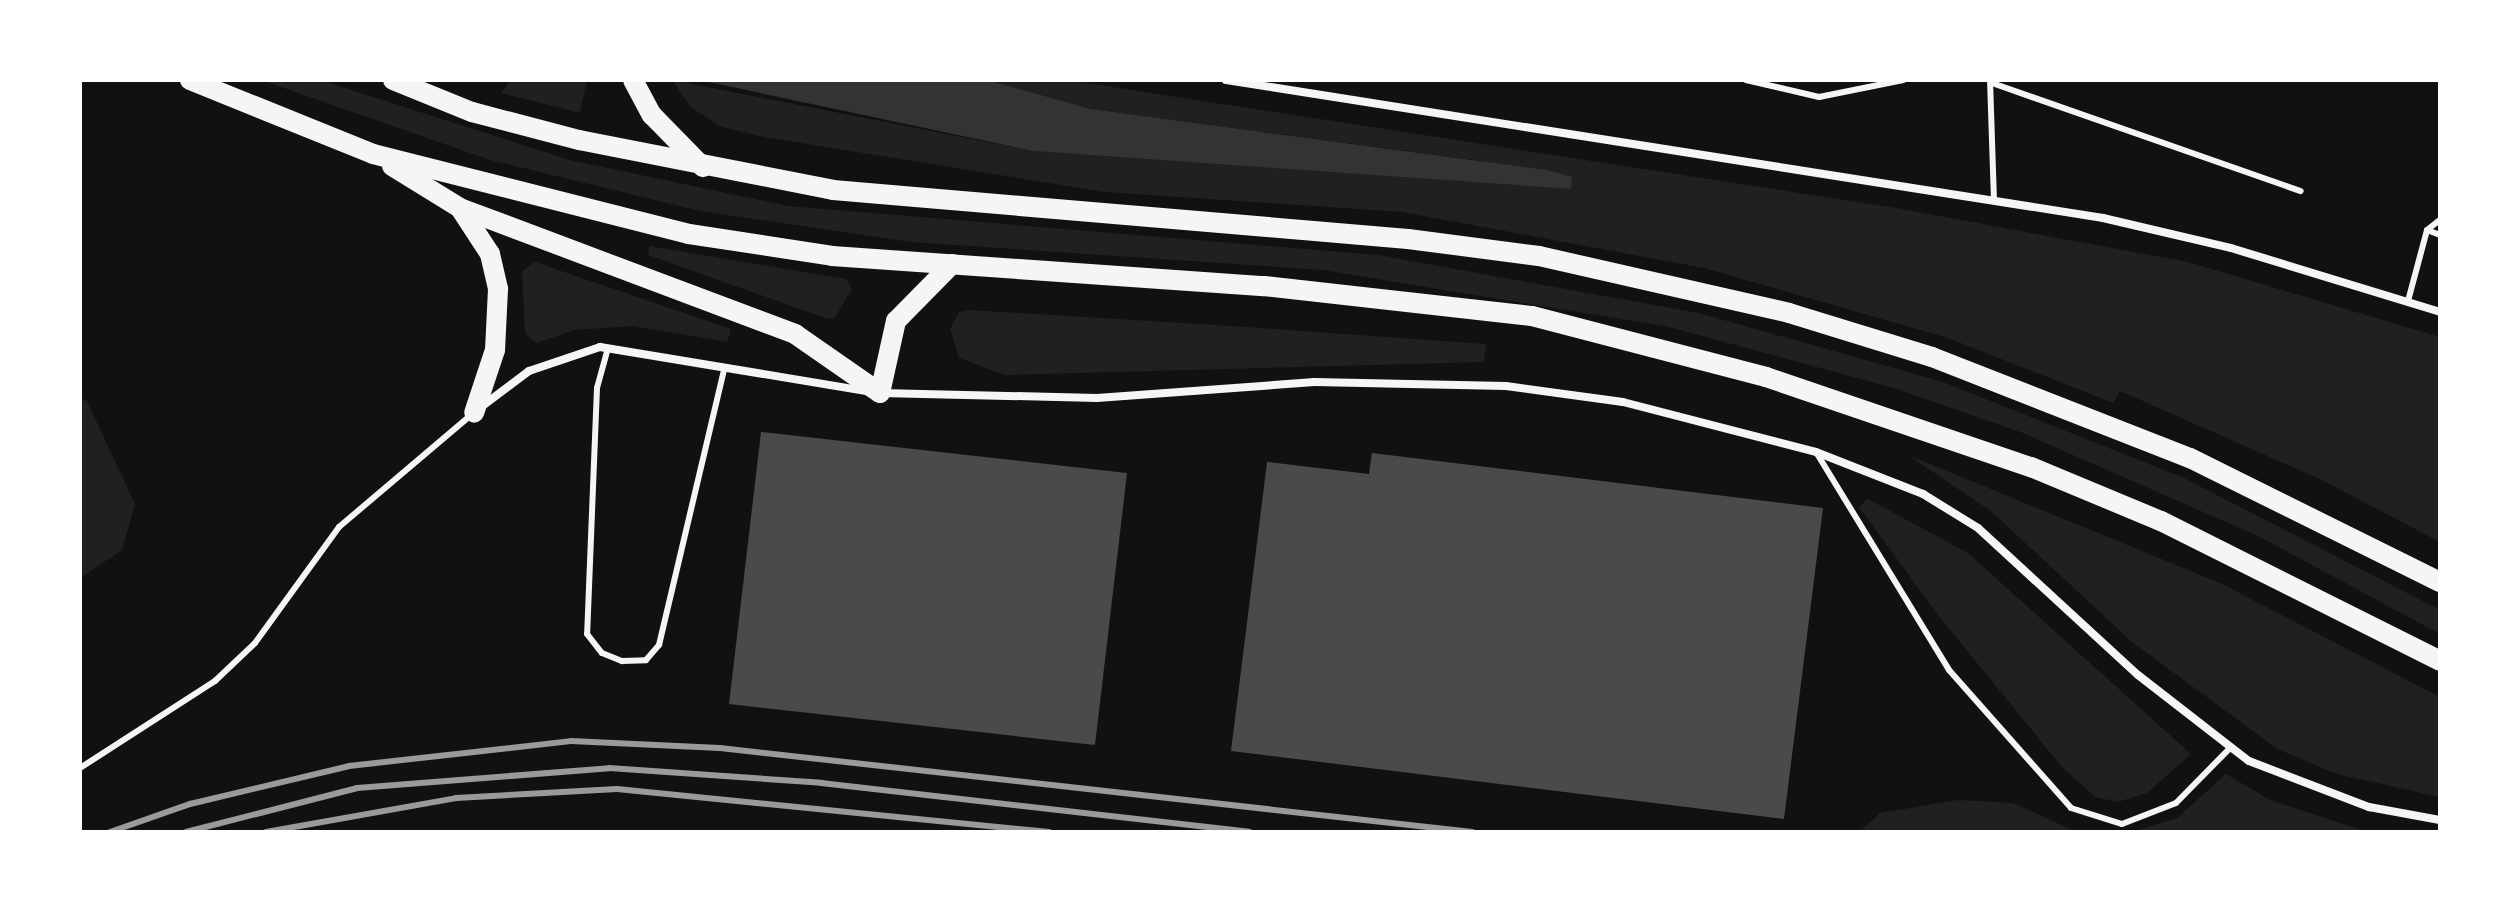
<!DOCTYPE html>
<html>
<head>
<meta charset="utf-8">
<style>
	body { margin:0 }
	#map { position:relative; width:2520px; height:912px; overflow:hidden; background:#111; font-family:"Source Sans 3",sans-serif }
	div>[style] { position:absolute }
	.green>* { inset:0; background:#202020 }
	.water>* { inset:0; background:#333 }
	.building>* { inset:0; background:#4a4a4a }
	.service>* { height:6px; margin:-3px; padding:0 3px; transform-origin:3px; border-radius:3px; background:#f5f5f5 }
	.minor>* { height:8px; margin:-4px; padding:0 4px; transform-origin:4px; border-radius:4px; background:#f5f5f5 }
	.primary>* { height:20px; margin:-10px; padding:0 10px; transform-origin:10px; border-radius:10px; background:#f5f5f5 }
	.rail>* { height:6px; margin:-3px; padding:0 3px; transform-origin:3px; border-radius:3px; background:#9a9a9a }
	span { translate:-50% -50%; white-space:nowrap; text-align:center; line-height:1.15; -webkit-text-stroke:8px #fff; paint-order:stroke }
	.frame { position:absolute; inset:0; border:82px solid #fff; pointer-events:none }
</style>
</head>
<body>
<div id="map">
	<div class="green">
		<i style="clip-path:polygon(261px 80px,320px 80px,570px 160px,788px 206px,1378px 255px,1699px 313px,1943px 382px,2184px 478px,2440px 610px,2440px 634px,2260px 537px,2023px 433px,1894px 388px,1669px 327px,1323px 270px,911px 242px,700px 211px,490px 160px)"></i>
		<i style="clip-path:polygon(511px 80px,587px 80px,580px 113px,501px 93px)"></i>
		<i style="clip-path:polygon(672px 80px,1033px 151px,1571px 189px,1482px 161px,1091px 109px,987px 80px,1067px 80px,1896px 208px,2188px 262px,2440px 337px,2440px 542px,2322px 480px,2120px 391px,2113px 403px,1948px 338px,1704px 268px,1402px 212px,1105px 192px,764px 137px,719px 126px,691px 107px)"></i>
		<i style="clip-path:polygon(650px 246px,846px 279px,852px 289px,834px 319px,825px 318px,648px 255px)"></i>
		<i style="clip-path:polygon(535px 262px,731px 329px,727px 342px,632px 326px,574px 330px,537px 343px,525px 334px,522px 272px)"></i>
		<i style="clip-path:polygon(969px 310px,1232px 326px,1486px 344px,1484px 362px,1005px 375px,959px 358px,950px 329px,959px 312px)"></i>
		<i style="clip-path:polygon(86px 399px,135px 504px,122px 550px,80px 578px,80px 401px)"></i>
		<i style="clip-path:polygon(1908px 455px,2220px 583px,2440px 697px,2440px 797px,2337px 774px,2277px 749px,2131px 641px,1991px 511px)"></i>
		<i style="clip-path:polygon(1868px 499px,1968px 553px,2191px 754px,2147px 793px,2118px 802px,2095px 797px,2062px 767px,1938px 615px,1859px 507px)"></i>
		<i style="clip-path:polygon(2226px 774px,2270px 800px,2367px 832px,2131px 832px,2177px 818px)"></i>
		<i style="clip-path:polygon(1958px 800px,2013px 803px,2077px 832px,1859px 832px,1880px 813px)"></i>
	</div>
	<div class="water">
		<i style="clip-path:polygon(699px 80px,987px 80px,1091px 109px,1547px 170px,1572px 177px,1571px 189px,1033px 151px)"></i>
	</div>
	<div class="building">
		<i style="clip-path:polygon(761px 432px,1127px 473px,1095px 745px,729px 704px)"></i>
		<i style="clip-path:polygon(1372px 453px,1823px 508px,1784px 819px,1231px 751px,1267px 462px,1369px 474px)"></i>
	</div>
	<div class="service">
		<i style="left:1746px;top:80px;width:75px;rotate:13.1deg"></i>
		<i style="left:1819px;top:97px;width:86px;rotate:-11.4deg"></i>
		<i style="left:1990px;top:80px;width:120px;rotate:88.1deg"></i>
		<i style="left:1992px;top:83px;width:327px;rotate:19.3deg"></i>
		<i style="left:2427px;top:230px;width:14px;rotate:21deg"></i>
		<i style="left:2408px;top:301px;width:73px;rotate:-75deg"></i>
		<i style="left:2427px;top:230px;width:16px;rotate:-38deg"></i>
		<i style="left:608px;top:348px;width:41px;rotate:105.4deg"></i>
		<i style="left:597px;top:388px;width:246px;rotate:92.3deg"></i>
		<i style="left:587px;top:634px;width:24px;rotate:52deg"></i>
		<i style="left:602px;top:653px;width:22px;rotate:22deg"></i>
		<i style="left:622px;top:661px;width:24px;rotate:-2deg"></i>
		<i style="left:646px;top:660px;width:20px;rotate:-49deg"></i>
		<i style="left:659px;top:645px;width:284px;rotate:-76.7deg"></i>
		<i style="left:1816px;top:452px;width:255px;rotate:58.6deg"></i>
		<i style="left:1949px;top:670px;width:184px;rotate:48.5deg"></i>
		<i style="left:2071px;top:808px;width:53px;rotate:17.4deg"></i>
		<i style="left:2122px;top:824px;width:58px;rotate:-21.3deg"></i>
		<i style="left:2176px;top:803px;width:77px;rotate:-45.5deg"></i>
		<i style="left:80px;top:768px;width:161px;rotate:-32.8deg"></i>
		<i style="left:215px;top:681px;width:55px;rotate:-43.5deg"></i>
		<i style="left:255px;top:643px;width:143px;rotate:-54.1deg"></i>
		<i style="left:339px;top:527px;width:173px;rotate:-40.3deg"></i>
	</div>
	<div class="minor">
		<i style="left:1226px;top:80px;width:888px;rotate:8.94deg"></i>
		<i style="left:2103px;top:218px;width:131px;rotate:13.2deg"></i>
		<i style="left:2231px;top:248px;width:219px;rotate:17deg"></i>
		<i style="left:880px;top:393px;width:217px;rotate:1.3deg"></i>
		<i style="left:1097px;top:398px;width:218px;rotate:-4.2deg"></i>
		<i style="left:1314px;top:382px;width:192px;rotate:1.2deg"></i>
		<i style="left:1506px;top:386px;width:118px;rotate:7.8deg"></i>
		<i style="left:1623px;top:402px;width:199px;rotate:14.5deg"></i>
		<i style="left:1816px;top:452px;width:115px;rotate:21.4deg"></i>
		<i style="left:1923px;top:494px;width:65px;rotate:31.7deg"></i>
		<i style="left:1978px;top:528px;width:217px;rotate:42.6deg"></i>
		<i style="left:2138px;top:675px;width:140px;rotate:37.8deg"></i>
		<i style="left:2249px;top:761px;width:129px;rotate:21deg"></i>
		<i style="left:2369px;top:807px;width:72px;rotate:10.4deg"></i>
		<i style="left:481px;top:407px;width:60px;rotate:-36.9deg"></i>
		<i style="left:529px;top:371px;width:75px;rotate:-18.7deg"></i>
		<i style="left:600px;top:347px;width:270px;rotate:9.4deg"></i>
	</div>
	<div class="primary">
		<i style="left:190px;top:80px;width:197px;rotate:22deg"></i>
		<i style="left:373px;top:154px;width:326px;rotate:14.2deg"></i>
		<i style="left:689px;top:234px;width:145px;rotate:8.7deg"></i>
		<i style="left:832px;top:256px;width:433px;rotate:4deg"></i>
		<i style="left:1264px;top:286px;width:270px;rotate:6.4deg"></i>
		<i style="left:1532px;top:316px;width:242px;rotate:14.6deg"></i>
		<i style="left:1766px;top:377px;width:280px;rotate:18.8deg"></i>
		<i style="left:2031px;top:467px;width:141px;rotate:22.6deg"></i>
		<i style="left:2161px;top:521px;width:312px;rotate:26.6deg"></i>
		<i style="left:393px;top:80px;width:85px;rotate:22.1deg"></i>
		<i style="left:472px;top:112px;width:111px;rotate:14.7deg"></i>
		<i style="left:579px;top:140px;width:259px;rotate:11.1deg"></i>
		<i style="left:833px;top:190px;width:577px;rotate:4.87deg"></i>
		<i style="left:1408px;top:239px;width:132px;rotate:7.4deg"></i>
		<i style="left:1539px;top:256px;width:256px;rotate:12.8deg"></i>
		<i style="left:1789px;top:313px;width:150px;rotate:17.1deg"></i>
		<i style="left:1932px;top:357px;width:277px;rotate:21.4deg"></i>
		<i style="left:2190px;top:458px;width:279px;rotate:26.4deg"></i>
		<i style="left:633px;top:80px;width:40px;rotate:62deg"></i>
		<i style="left:652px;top:115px;width:73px;rotate:45.6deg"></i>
		<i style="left:392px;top:166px;width:80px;rotate:31.7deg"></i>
		<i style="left:460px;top:208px;width:358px;rotate:20.6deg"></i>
		<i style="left:795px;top:334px;width:103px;rotate:34.8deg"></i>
		<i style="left:880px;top:393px;width:74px;rotate:-77.5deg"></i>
		<i style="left:896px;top:321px;width:80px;rotate:-45.5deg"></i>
		<i style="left:460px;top:208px;width:55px;rotate:56.9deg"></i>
		<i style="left:490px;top:254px;width:36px;rotate:77deg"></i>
		<i style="left:498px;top:289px;width:61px;rotate:92.8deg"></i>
		<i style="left:495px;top:350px;width:66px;rotate:108.4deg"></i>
	</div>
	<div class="rail">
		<i style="left:110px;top:832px;width:85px;rotate:-19.3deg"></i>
		<i style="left:190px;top:804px;width:163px;rotate:-13.4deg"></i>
		<i style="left:349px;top:766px;width:223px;rotate:-6.4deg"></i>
		<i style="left:571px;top:741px;width:149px;rotate:2.7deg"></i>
		<i style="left:720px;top:748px;width:757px;rotate:6.37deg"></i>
		<i style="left:186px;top:832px;width:177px;rotate:-14.4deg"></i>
		<i style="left:357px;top:788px;width:253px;rotate:-4.5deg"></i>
		<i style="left:609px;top:768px;width:213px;rotate:4deg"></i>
		<i style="left:821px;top:783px;width:431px;rotate:6.5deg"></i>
		<i style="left:266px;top:832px;width:193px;rotate:-10.1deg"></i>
		<i style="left:456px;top:798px;width:161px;rotate:-3.2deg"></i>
		<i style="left:617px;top:789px;width:434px;rotate:5.7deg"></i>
	</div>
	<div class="frame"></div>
</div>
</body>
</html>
